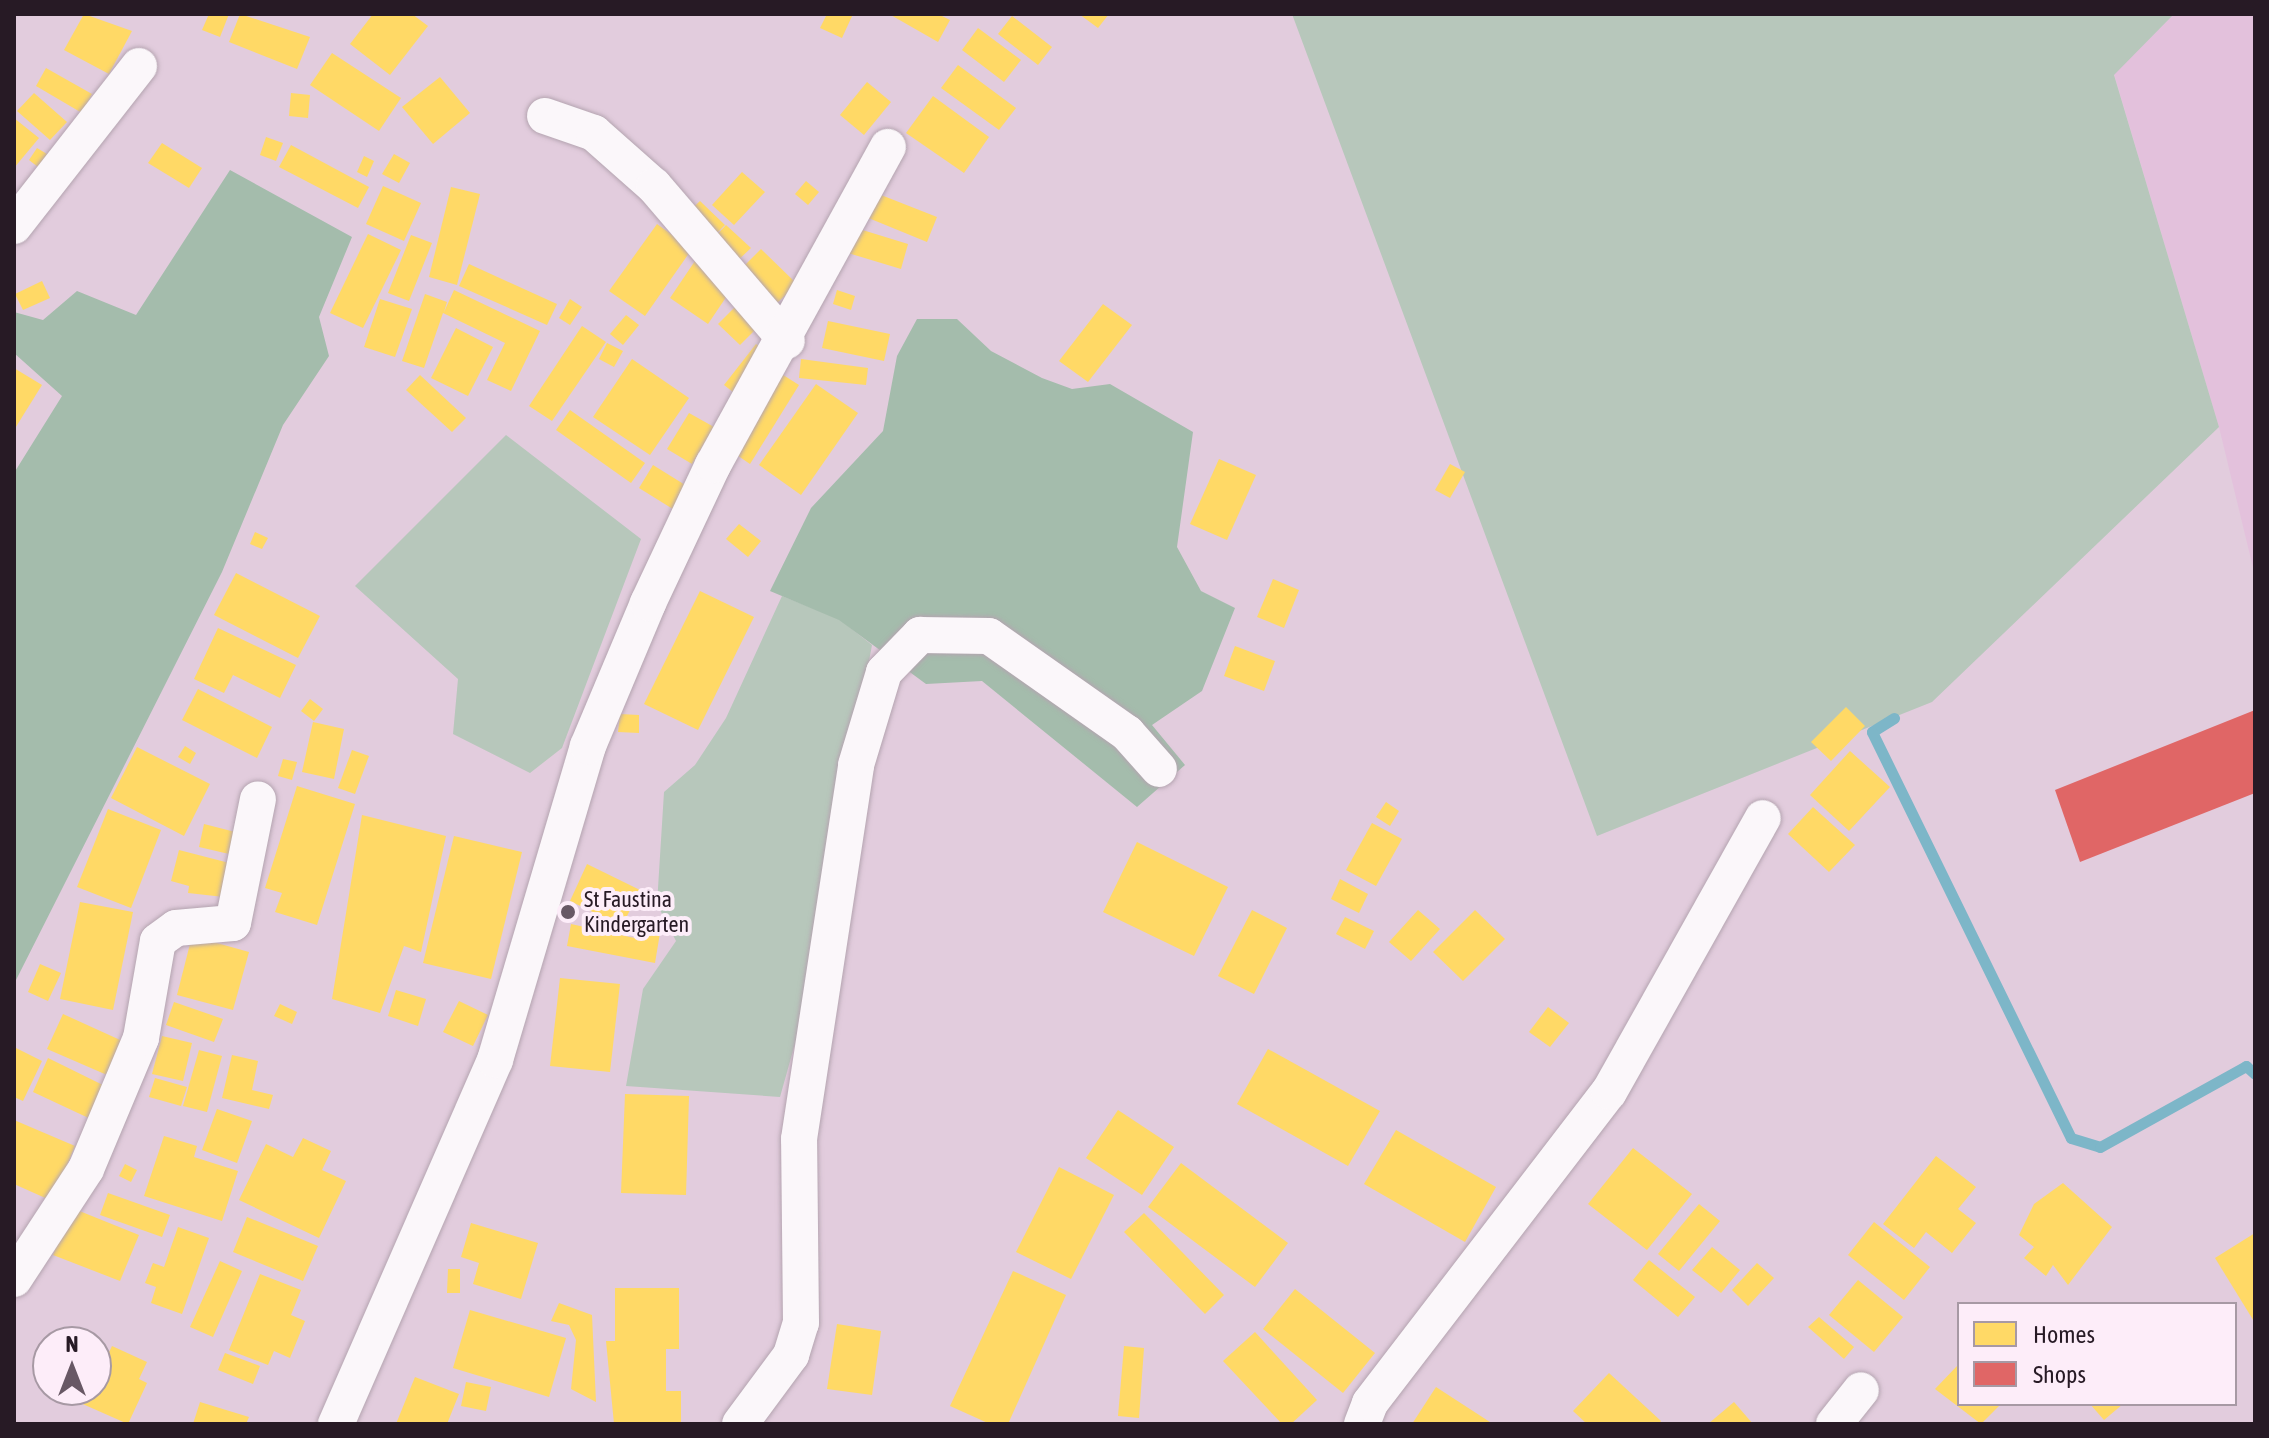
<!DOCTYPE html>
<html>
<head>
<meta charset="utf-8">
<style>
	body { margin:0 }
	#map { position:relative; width:2269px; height:1438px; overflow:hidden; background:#e2ccdd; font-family:"Asap Condensed",sans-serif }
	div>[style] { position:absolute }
	.built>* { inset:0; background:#e3c1dc }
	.green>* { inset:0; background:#b7c7bb }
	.forest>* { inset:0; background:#a4bcac }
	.homes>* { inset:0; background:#ffd966 }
	.shops>* { inset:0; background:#e06666 }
	.stream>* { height:11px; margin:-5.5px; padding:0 5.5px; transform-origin:5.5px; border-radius:5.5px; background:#7db6c8 }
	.roads { filter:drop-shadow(0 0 2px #b4a4b0) drop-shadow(0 0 2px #b4a4b0) }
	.street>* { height:36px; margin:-18px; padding:0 18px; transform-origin:18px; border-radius:18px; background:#fbf7fa }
	.dots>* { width:22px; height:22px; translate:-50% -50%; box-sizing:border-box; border:4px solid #fdedf9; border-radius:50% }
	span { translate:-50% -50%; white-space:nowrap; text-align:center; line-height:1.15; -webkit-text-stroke:8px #fdedf9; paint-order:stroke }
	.poi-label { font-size:22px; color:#271a25 }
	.left { translate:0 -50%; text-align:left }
	.frame { position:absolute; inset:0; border:16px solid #271a25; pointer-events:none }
	.legend { position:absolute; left:1957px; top:1302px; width:280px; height:104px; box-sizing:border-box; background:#fdedf9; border:2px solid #a799a4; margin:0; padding:10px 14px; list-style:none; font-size:24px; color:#271a25 }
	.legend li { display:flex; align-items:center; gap:16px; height:40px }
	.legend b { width:40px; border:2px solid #a799a4 }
	.north { position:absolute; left:32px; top:1326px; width:80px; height:80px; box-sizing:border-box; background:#fdedf9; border:2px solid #a799a4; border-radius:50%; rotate:0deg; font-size:22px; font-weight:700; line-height:32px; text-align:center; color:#271a25 }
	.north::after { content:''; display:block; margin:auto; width:28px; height:36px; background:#685865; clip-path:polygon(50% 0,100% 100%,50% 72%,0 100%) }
</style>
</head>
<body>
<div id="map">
	<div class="built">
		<i style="clip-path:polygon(2174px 14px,2255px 14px,2255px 576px,2219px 427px,2114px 74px)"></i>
	</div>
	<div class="green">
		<i style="clip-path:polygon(1292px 14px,2174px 14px,2114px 75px,2219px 427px,1932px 702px,1597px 836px)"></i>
		<i style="clip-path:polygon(506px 435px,641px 539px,562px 748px,530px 773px,453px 734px,458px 679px,355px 586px)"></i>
		<i style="clip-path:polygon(782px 596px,839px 619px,872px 645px,805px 1008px,780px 1097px,626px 1086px,643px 989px,676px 941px,657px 904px,664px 792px,695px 765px,726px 718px)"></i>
	</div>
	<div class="forest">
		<i style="clip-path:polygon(230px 170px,352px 237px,319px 317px,329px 356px,283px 425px,222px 572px,14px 984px,14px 473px,62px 396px,14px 353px,14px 312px,43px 320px,77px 291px,136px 315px)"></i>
		<i style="clip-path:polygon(917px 319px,957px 319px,991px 351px,1042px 378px,1072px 389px,1110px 384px,1193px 432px,1177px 547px,1201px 591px,1235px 608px,1202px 691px,1152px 725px,1185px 765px,1137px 807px,982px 681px,926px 684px,839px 620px,770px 591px,811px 508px,883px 431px,897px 356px)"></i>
	</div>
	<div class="homes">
		<i style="clip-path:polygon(84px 14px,132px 31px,109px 74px,64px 50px)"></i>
		<i style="clip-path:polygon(209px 14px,229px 14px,220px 37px,202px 30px)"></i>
		<i style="clip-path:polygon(240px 14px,310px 37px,297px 69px,229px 42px)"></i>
		<i style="clip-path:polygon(373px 14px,412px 14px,428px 26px,390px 75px,350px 44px)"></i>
		<i style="clip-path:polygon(827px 14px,853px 14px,842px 38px,820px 28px)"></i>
		<i style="clip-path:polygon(889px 14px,938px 14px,950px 20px,938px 42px)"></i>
		<i style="clip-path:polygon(1079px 14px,1109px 14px,1098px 28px)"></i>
		<i style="clip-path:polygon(1012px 16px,1052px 47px,1038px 65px,998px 34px)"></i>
		<i style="clip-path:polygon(978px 28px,1021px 60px,1004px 82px,962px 50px)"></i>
		<i style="clip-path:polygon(332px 53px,401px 98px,379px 131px,310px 85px)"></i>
		<i style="clip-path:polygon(958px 65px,1016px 108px,999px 130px,941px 88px)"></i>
		<i style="clip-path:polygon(46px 68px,92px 94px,82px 113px,36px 86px)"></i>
		<i style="clip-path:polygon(440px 77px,470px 113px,433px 144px,402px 107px)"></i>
		<i style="clip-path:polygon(867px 82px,891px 102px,864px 135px,840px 115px)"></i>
		<i style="clip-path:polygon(34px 93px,67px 122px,50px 140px,17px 111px)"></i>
		<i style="clip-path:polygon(291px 93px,310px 95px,308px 118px,289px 116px)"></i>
		<i style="clip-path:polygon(933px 96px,989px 137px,964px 173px,906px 133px)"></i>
		<i style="clip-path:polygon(14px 118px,39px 138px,14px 168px)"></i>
		<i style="clip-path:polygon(266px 137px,283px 143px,276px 161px,260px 155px)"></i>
		<i style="clip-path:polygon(162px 143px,202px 168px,189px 188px,148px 163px)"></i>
		<i style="clip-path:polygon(291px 145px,369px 187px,358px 208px,279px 167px)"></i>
		<i style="clip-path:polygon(37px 148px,47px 154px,38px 167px,29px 160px)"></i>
		<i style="clip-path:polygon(394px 154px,410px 163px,399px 183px,382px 174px)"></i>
		<i style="clip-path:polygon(364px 156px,374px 161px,367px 177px,357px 172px)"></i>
		<i style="clip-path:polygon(742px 172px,765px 192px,734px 225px,712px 205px)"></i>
		<i style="clip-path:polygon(806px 181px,819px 192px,808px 205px,795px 194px)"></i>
		<i style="clip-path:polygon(383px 186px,421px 203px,404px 241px,366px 224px)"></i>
		<i style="clip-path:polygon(451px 187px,480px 194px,457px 285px,429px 277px)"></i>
		<i style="clip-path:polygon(876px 193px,937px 217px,927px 242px,866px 217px)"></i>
		<i style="clip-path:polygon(700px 201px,725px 225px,709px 241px,684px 216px)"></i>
		<i style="clip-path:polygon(657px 224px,692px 249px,645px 316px,609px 291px)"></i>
		<i style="clip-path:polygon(726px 225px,751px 248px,733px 265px,709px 243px)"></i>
		<i style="clip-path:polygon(856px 228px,908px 244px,901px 269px,848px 253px)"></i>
		<i style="clip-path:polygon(368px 234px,401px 250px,363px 328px,330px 313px)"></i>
		<i style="clip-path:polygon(411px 235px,432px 243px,409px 301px,388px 293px)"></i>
		<i style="clip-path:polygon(761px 249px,797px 284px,773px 307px,738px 272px)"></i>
		<i style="clip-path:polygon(697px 258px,735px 284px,708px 324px,670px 298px)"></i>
		<i style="clip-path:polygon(469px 264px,557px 304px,547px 325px,459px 286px)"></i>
		<i style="clip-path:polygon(42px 281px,50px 298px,23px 310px,15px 294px)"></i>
		<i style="clip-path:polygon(454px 290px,540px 331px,511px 391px,487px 380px,505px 343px,443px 313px,424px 368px,402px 361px,425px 294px,447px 302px,444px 312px)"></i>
		<i style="clip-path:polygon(837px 290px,855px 296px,851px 310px,833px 304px)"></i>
		<i style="clip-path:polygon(380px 299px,412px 309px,395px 357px,364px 347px)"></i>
		<i style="clip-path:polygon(570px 299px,582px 307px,570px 325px,559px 318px)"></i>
		<i style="clip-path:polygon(1103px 304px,1132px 325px,1088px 382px,1059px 361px)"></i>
		<i style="clip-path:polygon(737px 305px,759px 326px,740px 345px,718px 324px)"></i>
		<i style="clip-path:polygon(626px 315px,639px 325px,623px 345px,610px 334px)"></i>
		<i style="clip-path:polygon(828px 321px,890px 334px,884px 361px,822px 348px)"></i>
		<i style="clip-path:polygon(582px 326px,606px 342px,552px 421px,529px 406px)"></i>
		<i style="clip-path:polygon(456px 328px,493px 347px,468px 396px,431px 378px)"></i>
		<i style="clip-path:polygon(607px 343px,623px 351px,614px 367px,599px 359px)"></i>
		<i style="clip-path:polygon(756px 344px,774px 358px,742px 399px,724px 385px)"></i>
		<i style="clip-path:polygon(632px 359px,689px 398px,650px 455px,593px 417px)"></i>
		<i style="clip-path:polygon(801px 359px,868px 368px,866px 385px,799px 378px)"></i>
		<i style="clip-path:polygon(14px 368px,42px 385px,14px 430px)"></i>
		<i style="clip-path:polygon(780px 373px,799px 385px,750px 464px,731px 451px)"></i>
		<i style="clip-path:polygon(420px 375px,466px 418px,452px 432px,406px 390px)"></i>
		<i style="clip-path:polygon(816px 384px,858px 413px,801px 495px,759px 465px)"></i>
		<i style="clip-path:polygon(570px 410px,645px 463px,631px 483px,556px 430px)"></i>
		<i style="clip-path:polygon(689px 413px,714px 427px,692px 464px,667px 449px)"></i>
		<i style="clip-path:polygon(1219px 459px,1256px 475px,1227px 540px,1190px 524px)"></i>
		<i style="clip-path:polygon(1450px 464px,1465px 472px,1450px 498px,1435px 490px)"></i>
		<i style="clip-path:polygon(653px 465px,690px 488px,676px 511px,639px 488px)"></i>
		<i style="clip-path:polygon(739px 524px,761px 541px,748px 557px,726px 539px)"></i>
		<i style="clip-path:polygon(255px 532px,268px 538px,262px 549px,250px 544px)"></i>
		<i style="clip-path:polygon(236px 573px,320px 616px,298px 658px,214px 615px)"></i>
		<i style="clip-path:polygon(1273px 579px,1299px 590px,1284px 628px,1257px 617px)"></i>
		<i style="clip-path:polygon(700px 591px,754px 617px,698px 730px,644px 704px)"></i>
		<i style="clip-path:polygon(218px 628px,296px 665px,280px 698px,233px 675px,224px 693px,194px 679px)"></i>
		<i style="clip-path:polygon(1235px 646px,1275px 661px,1264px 691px,1224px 676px)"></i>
		<i style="clip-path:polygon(198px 689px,272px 727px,257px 758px,182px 720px)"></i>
		<i style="clip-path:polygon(310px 699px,323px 709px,314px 721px,301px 711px)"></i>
		<i style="clip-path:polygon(1846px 707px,1865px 726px,1831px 761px,1811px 742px)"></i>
		<i style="clip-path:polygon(620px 714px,639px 715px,639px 733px,618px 732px)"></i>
		<i style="clip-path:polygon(313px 722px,344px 729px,334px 779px,302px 772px)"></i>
		<i style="clip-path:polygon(185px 746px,196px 753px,190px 764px,178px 757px)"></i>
		<i style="clip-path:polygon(137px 747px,210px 784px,184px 836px,111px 798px)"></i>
		<i style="clip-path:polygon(352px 750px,369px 756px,355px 794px,338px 788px)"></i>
		<i style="clip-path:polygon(1850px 751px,1890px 787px,1849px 831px,1810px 795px)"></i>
		<i style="clip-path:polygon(283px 759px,297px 762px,292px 780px,278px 776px)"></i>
		<i style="clip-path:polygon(297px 786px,355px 804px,317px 925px,275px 912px,282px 893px,265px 888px)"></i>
		<i style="clip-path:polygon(1386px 802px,1399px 811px,1390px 826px,1376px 817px)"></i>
		<i style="clip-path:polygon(1813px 807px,1855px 845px,1829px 872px,1788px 834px)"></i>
		<i style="clip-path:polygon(108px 809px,161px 830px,131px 908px,77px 887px)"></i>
		<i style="clip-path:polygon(362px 815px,446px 836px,421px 952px,404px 946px,380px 1013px,332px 999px)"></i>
		<i style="clip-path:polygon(1372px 823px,1402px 839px,1376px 886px,1346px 870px)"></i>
		<i style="clip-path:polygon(204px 824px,247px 835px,242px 857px,199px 847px)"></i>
		<i style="clip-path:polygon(454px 836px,522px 852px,491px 979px,423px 963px)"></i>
		<i style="clip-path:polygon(1137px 842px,1228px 887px,1194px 956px,1103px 912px)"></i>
		<i style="clip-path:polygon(179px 850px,241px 866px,233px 898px,188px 893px,189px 886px,171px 881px)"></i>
		<i style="clip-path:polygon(587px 864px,640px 890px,622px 926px,570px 901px)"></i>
		<i style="clip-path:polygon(1340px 879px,1368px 894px,1359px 913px,1331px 899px)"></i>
		<i style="clip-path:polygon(80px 902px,133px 912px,113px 1010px,60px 999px)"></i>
		<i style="clip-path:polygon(1252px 910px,1287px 928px,1254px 994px,1218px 976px)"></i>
		<i style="clip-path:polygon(1418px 910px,1440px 929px,1411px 961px,1389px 942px)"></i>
		<i style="clip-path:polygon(1475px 910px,1505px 939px,1463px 981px,1433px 952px)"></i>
		<i style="clip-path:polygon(1345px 917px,1374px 931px,1365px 949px,1336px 934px)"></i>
		<i style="clip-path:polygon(571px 924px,639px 939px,642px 924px,661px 927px,655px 963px,567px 946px)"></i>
		<i style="clip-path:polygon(192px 936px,249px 952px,233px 1010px,177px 995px)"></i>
		<i style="clip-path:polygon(40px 964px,61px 973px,48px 1001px,28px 992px)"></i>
		<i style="clip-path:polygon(560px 978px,620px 984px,610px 1072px,550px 1066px)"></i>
		<i style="clip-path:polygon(396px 990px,426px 999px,418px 1026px,388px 1016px)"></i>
		<i style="clip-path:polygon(459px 1001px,488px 1015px,473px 1046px,443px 1032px)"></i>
		<i style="clip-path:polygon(174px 1002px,223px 1019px,214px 1042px,166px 1025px)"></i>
		<i style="clip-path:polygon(280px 1004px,297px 1012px,292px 1024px,274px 1016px)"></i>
		<i style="clip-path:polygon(1548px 1007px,1569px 1023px,1550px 1047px,1529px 1032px)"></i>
		<i style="clip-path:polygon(63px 1014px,129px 1044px,114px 1078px,47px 1049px)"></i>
		<i style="clip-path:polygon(162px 1036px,192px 1043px,183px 1081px,152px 1074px)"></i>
		<i style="clip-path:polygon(14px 1047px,42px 1061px,23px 1101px,14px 1097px)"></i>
		<i style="clip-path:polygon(1268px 1049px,1380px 1111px,1348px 1166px,1237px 1104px)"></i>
		<i style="clip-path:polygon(199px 1050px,222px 1056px,207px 1112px,183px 1106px)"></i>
		<i style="clip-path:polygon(232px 1055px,258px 1061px,252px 1090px,273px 1095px,269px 1109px,222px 1098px)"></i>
		<i style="clip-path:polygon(48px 1058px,111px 1089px,95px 1121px,33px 1092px)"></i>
		<i style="clip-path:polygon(155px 1078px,187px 1087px,181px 1106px,149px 1097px)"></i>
		<i style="clip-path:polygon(625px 1094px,689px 1096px,686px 1195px,621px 1193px)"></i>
		<i style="clip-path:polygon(217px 1109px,252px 1121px,237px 1163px,202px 1150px)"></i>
		<i style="clip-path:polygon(1118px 1110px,1174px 1147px,1142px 1195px,1086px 1158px)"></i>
		<i style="clip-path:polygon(14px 1120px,75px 1146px,52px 1201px,14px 1184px)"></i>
		<i style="clip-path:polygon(1396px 1130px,1496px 1187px,1465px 1242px,1364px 1184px)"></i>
		<i style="clip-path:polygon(164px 1136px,197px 1146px,194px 1157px,238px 1171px,222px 1221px,144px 1196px)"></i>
		<i style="clip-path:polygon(303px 1138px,331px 1151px,322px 1170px,346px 1181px,319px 1238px,239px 1200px,266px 1144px,293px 1157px)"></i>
		<i style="clip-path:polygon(1633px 1148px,1692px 1194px,1647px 1250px,1588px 1204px)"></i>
		<i style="clip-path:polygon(1936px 1156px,1976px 1187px,1958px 1209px,1976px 1223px,1952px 1253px,1926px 1232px,1914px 1248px,1883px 1224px)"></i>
		<i style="clip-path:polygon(1181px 1163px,1288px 1243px,1255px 1287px,1148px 1207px)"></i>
		<i style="clip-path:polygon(125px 1164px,137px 1170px,131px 1182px,119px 1176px)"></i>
		<i style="clip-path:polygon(1059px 1167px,1114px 1195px,1071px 1279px,1016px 1252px)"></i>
		<i style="clip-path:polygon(2063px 1183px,2112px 1227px,2068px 1285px,2053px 1265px,2046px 1276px,2024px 1258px,2034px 1247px,2019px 1235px,2034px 1204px)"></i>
		<i style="clip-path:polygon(108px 1193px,170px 1215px,162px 1237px,100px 1215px)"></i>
		<i style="clip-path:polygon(1699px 1204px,1720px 1221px,1679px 1271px,1658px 1254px)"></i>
		<i style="clip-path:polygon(72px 1208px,139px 1235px,120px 1281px,53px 1255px)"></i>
		<i style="clip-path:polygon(1144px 1213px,1224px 1295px,1205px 1314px,1124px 1232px)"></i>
		<i style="clip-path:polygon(247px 1217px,318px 1246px,303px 1281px,233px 1252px)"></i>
		<i style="clip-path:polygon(1874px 1222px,1930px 1267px,1904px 1300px,1848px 1255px)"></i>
		<i style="clip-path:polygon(471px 1223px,538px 1243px,521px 1299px,473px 1284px,479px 1263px,461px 1257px)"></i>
		<i style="clip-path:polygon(178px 1227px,209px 1238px,182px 1314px,151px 1303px,156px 1287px,145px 1283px,153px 1263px,164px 1267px)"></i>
		<i style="clip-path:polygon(2255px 1233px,2255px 1323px,2215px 1258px)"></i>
		<i style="clip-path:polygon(1712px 1247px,1740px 1270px,1721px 1293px,1692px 1270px)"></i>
		<i style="clip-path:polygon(1649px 1260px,1695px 1297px,1678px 1317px,1633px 1280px)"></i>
		<i style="clip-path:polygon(220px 1261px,242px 1271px,213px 1337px,190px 1327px)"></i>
		<i style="clip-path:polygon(1757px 1263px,1774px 1278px,1748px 1306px,1732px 1290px)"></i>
		<i style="clip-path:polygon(448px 1269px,460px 1269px,460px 1293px,447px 1293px)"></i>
		<i style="clip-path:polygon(1013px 1271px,1066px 1295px,1008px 1424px,990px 1424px,950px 1406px)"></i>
		<i style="clip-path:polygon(260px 1274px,301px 1290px,291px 1315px,305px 1321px,290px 1358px,274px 1351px,268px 1365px,229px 1350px)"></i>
		<i style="clip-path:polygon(1858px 1280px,1903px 1317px,1874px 1352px,1829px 1315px)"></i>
		<i style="clip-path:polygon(615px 1288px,679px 1288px,679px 1349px,666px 1349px,666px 1391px,681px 1391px,681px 1424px,614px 1424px,606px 1341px,615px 1341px)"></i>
		<i style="clip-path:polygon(1295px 1289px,1375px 1353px,1343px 1393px,1263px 1329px)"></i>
		<i style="clip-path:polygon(559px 1303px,592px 1315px,596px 1402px,571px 1389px,576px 1340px,569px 1325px,551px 1321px)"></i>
		<i style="clip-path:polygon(470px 1310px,566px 1338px,549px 1397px,453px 1368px)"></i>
		<i style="clip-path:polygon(1819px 1317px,1854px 1347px,1844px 1359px,1808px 1327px)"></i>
		<i style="clip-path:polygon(837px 1324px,881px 1331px,872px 1395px,827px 1389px)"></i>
		<i style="clip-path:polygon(1255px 1332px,1317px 1400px,1291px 1424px,1282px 1424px,1223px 1361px)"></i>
		<i style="clip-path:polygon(112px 1346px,147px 1362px,139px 1379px,147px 1383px,128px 1424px,69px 1398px,72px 1390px,96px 1390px,96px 1359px,104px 1363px)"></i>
		<i style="clip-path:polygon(1124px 1346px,1144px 1348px,1139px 1418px,1118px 1416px)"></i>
		<i style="clip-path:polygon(225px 1353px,260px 1366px,253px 1384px,218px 1370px)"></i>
		<i style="clip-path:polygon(1957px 1366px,1959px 1404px,1999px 1406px,1981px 1424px,1935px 1389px)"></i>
		<i style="clip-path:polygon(1609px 1373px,1661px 1421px,1659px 1424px,1587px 1424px,1573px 1411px)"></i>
		<i style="clip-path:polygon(415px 1377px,459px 1394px,447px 1424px,396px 1424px)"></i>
		<i style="clip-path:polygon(466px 1382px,491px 1387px,486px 1411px,461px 1406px)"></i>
		<i style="clip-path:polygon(1436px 1387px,1493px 1424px,1412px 1424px)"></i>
		<i style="clip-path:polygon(200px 1402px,249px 1417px,246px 1424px,193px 1424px)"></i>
		<i style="clip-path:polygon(1734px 1402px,1753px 1424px,1708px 1424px)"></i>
		<i style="clip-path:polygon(2090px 1404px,2123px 1404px,2104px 1420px)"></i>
	</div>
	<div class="shops">
		<i style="clip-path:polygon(2255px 710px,2255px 793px,2080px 862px,2055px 790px)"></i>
	</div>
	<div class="stream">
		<i style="left:1894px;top:718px;width:26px;rotate:148deg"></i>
		<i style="left:1872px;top:732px;width:452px;rotate:63.9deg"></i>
		<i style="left:2071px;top:1138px;width:30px;rotate:17deg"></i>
		<i style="left:2100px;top:1147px;width:167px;rotate:-29deg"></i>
		<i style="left:2246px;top:1066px;width:12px;rotate:42deg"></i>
	</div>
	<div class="roads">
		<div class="street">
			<i style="left:545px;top:116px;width:52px;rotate:19.1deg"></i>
			<i style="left:594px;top:133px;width:80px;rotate:41.5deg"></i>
			<i style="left:654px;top:186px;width:204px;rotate:49.4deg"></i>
			<i style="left:14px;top:226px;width:203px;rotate:-52deg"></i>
			<i style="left:14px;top:1279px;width:131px;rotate:-56.8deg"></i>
			<i style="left:86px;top:1169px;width:142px;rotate:-67.2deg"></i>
			<i style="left:141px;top:1038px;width:98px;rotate:-80.1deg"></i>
			<i style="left:158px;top:941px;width:22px;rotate:-36deg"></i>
			<i style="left:176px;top:928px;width:57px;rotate:-5deg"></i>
			<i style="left:233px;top:923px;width:126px;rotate:-78.6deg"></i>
			<i style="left:336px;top:1424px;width:397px;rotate:-66.4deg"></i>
			<i style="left:495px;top:1060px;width:327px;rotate:-73.5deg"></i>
			<i style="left:588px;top:746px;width:155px;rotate:-67.2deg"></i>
			<i style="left:648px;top:603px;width:153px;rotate:-64.8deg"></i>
			<i style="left:713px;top:465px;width:363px;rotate:-61.2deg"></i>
			<i style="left:740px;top:1424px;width:86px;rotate:-53.5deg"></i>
			<i style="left:791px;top:1355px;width:34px;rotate:-73deg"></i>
			<i style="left:801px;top:1323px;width:184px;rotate:-90.6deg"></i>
			<i style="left:799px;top:1139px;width:378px;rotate:-81.3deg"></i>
			<i style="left:856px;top:765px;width:97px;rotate:-73.2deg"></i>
			<i style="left:884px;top:672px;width:52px;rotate:-45.8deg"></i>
			<i style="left:920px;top:635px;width:69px;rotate:0.8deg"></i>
			<i style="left:989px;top:636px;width:169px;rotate:35.1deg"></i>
			<i style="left:1127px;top:733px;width:48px;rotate:48.4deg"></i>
			<i style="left:1362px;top:1424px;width:22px;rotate:-69deg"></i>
			<i style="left:1370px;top:1403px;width:392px;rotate:-52.5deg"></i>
			<i style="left:1609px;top:1092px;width:314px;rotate:-60.7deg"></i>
			<i style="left:1834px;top:1424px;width:43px;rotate:-51.5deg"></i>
		</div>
	</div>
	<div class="dots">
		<i style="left:568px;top:912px;background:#685865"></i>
	</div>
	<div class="poi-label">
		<span class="left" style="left:584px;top:912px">St Faustina<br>Kindergarten</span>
	</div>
	<div class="frame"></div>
	<ul class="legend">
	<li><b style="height:22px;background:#ffd966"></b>Homes</li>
	<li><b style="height:22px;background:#e06666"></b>Shops</li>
	</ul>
	<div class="north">N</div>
</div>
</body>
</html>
